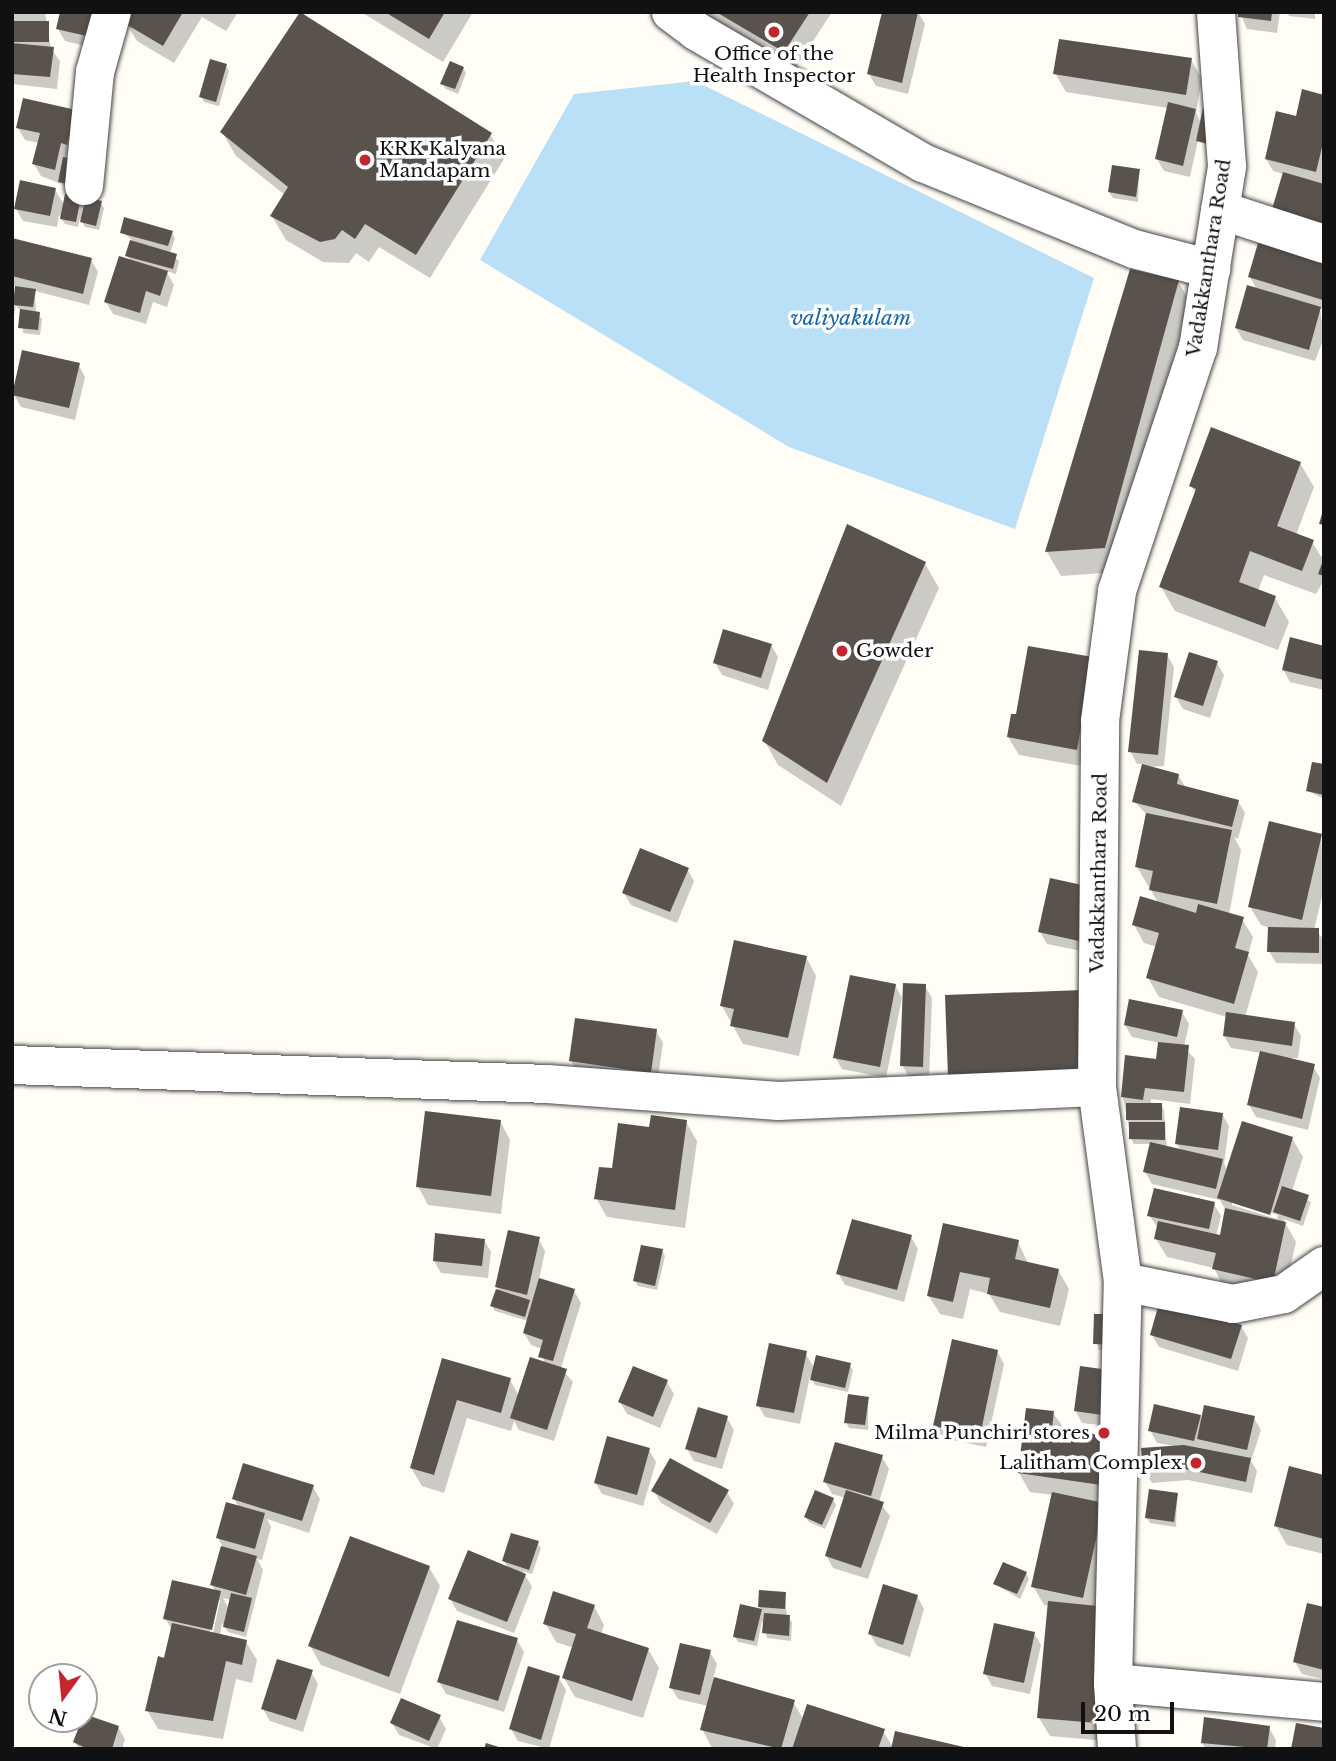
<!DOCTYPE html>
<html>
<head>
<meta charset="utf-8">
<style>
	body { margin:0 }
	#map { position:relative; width:1336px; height:1761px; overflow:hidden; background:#fffdf5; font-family:"Libre Baskerville",serif }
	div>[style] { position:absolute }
	.water>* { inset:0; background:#b9e0f7 }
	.shadow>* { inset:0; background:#0003 }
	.building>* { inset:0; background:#5a524d }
	.roads { filter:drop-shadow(0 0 2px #444) drop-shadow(0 0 2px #444) }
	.minor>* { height:38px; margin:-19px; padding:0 19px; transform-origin:19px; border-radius:19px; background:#fff }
	.dots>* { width:19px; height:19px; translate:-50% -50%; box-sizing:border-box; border:4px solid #fff; border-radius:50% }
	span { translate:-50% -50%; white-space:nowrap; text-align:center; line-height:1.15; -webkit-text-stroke:7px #fff; paint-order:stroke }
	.poi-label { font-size:19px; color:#111 }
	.left { translate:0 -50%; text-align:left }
	.right { translate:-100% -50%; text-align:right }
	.street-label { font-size:19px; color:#111 }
	.water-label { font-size:21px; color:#1768a6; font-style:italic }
	.frame { position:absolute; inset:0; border:14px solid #111; pointer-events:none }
	.north { position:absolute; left:28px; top:1663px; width:70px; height:70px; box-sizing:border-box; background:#fff; border:2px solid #a0a0a0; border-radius:50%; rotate:195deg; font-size:19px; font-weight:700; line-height:28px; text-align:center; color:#111 }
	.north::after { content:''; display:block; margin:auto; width:24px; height:32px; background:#c4262e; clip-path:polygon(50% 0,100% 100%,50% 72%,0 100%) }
	.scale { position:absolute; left:1081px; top:1702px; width:93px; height:32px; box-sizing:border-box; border:4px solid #111; border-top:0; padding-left:9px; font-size:21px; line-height:24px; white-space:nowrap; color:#111; -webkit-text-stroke:5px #fff; paint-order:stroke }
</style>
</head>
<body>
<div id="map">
	<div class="water">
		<i style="clip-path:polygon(695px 81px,1094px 278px,1015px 529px,789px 447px,480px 260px,574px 94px)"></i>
	</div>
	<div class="shadow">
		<i style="clip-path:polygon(12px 12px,45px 12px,51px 49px,60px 61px,57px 89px,12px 84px)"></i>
		<i style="clip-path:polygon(62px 12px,106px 51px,65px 41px,58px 29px)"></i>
		<i style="clip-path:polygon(133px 12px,238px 12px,226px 31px,202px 17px,174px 63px,137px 41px,126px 23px)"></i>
		<i style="clip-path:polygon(361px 12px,473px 12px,443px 62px)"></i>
		<i style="clip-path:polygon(704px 12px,832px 12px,795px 69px,708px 19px)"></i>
		<i style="clip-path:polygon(884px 12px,918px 12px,925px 24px,908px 94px,876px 86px,869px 74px)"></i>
		<i style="clip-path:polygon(1240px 12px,1280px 12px,1277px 33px,1247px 29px)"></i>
		<i style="clip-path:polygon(1287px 12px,1315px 12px,1315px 19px,1289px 16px)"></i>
		<i style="clip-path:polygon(1191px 60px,1202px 79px,1196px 112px,1211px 148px,1198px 140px,1190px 177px,1164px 171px,1157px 159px,1168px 108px,1066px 92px,1055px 73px)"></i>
		<i style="clip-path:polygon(226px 66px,229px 71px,219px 106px,204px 102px,201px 96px)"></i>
		<i style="clip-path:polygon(463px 68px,466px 73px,458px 94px,446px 89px,442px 84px)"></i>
		<i style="clip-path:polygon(1324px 97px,1322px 185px,1273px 171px,1266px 159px,1297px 118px)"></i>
		<i style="clip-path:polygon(75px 112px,74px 156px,67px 154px,66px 159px,76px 190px,41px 176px,34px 164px,39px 143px,25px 140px,18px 128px)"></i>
		<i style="clip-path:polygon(222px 132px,490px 134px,504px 159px,430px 278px,379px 247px,369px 262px,356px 253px,349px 263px,323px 262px,286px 240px,272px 216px,285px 195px,236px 156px)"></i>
		<i style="clip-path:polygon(1139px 170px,1138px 202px,1113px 198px,1109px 192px)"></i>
		<i style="clip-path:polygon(55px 190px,65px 206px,80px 199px,85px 208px,100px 202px,104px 208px,99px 230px,85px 227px,80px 218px,78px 227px,65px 224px,59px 215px,57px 227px,23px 221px,16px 209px)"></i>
		<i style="clip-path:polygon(122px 232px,171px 232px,175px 238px,170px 253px,179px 261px,176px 274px,166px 271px,174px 285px,167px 307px,153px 302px,146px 324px,113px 314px,106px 302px,130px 261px,127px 255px,132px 240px)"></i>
		<i style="clip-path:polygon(12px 240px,91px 260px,98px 272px,89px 305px,35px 291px,36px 313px,42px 319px,40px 335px,23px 333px,21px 311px,16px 306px,12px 326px,17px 287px,12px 285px)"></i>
		<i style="clip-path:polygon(1324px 265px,1324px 309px,1320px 308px,1324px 337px,1315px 361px,1243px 340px,1236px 328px,1257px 290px,1250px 277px)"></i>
		<i style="clip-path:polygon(1131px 271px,1178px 281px,1192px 306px,1118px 572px,1061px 576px,1047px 552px)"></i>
		<i style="clip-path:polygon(78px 364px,85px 377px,75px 420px,21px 407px,14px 395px)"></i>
		<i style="clip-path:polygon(1300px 463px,1314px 487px,1296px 535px,1312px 542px,1324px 561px,1324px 580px,1316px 594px,1264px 575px,1258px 591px,1275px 598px,1289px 622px,1278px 650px,1175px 611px,1161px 587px,1196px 494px,1191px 485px)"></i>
		<i style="clip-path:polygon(925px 564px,939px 588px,841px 806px,778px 765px,764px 740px)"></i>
		<i style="clip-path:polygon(771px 645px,778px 657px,768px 690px,722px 675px,715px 663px)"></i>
		<i style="clip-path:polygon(1324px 648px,1324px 690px,1290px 682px,1283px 669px)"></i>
		<i style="clip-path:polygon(1167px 655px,1174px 667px,1164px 766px,1146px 767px,1178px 775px,1186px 788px,1238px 801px,1245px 813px,1238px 839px,1234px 837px,1241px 850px,1229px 915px,1242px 919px,1253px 937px,1248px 955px,1258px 972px,1245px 1017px,1294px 1024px,1301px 1036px,1298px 1058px,1282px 1058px,1313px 1066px,1320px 1078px,1308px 1130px,1256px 1117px,1249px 1105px,1261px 1053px,1231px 1048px,1224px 1036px,1227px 1017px,1159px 997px,1148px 978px,1157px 947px,1144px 943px,1134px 925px,1159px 904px,1137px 867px,1147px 815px,1134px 801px,1143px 764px,1137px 764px,1130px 751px)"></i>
		<i style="clip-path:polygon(1217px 663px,1224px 675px,1210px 718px,1183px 709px,1176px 697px)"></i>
		<i style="clip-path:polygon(1102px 677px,1087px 767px,1019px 755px,1008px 737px)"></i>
		<i style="clip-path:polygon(1324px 766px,1324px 799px,1308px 791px)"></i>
		<i style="clip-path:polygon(1321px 835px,1324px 888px,1314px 930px,1324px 939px,1324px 964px,1276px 963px,1269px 951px,1270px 928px,1261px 925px,1250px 907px)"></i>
		<i style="clip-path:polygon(687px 869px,694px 881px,677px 923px,631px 905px,624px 893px)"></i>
		<i style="clip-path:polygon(1051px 880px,1086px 952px,1047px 944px,1040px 932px)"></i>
		<i style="clip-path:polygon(806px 957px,816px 976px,799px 1056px,743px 1044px,722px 1006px)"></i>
		<i style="clip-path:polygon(895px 985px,902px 998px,886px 1078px,842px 1069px,835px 1057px)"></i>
		<i style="clip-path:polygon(925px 986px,932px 998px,929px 1079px,909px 1077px,902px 1065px)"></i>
		<i style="clip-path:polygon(evenodd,1182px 1012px,1189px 1024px,1184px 1047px,1195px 1059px,1190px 1104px,1151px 1099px,1151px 1104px,1161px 1104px,1164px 1110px,1167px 1148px,1181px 1151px,1177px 1144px,1222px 1114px,1229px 1126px,1224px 1164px,1228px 1171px,1292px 1138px,1303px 1157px,1292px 1191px,1311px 1202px,1303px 1226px,1283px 1219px,1296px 1242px,1283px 1300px,1224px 1288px,1214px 1268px,1167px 1257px,1156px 1239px,1158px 1228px,1149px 1215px,1214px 1204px,1221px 1216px,1216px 1236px,1221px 1237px,1226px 1211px,1220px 1200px,1152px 1184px,1145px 1172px,1152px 1144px,1134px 1144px,1131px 1139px,1123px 1097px,1158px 1061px,1160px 1043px,1132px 1037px,1125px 1025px,1182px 1012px,1232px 1201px,1278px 1215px,1277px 1219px,1232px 1205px,1232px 1201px)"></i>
		<i style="clip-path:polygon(656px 1031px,663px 1043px,657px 1084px,578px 1073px,571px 1061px)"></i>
		<i style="clip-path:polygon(500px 1121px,510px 1140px,501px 1214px,428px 1205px,418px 1186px)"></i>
		<i style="clip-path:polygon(686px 1122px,697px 1141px,685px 1228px,607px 1217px,596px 1198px,613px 1170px)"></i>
		<i style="clip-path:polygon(945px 1225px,1018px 1242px,1028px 1263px,1058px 1270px,1069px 1289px,1060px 1326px,1000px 1312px,989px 1294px,970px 1289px,963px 1319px,940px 1314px,929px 1296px)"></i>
		<i style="clip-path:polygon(911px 1237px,918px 1249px,904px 1302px,845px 1285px,838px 1273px)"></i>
		<i style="clip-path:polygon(538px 1238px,545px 1251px,539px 1280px,574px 1291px,581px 1303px,561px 1368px,573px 1382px,554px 1441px,519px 1430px,514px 1421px,511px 1431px,467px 1418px,444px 1493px,422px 1486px,411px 1468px,443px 1361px,510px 1380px,519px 1396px,544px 1363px,542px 1349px,531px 1345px,524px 1333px,528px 1321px,495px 1311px,492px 1306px,500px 1292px,497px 1287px)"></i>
		<i style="clip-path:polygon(484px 1240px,491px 1252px,488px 1278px,441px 1273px,434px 1261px)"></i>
		<i style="clip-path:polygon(662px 1251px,665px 1256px,657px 1290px,638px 1286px,635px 1281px)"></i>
		<i style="clip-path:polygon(1096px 1315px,1119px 1350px,1098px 1350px)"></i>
		<i style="clip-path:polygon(1241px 1326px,1248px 1338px,1238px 1371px,1159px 1347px,1152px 1335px)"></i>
		<i style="clip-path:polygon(997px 1351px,1004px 1364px,986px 1447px,942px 1438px,935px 1426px)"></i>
		<i style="clip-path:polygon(805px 1353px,815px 1369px,849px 1364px,853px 1370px,848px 1392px,815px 1385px,810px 1376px,800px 1424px,765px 1417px,758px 1405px)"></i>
		<i style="clip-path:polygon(1081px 1368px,1116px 1427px,1082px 1423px,1075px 1410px)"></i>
		<i style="clip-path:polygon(667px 1382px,674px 1394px,660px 1428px,627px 1414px,620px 1402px)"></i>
		<i style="clip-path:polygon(868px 1398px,868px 1430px,849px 1428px,846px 1422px)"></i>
		<i style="clip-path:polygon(1053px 1413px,1118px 1503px,1091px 1503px,1113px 1523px,1095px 1607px,1107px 1741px,1050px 1736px,1039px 1718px,1050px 1606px,1044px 1605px,1033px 1586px,1053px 1495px,1030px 1492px,1019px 1473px)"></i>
		<i style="clip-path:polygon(1200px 1416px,1203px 1421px,1254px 1418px,1261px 1430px,1251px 1461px,1257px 1471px,1252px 1493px,1188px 1480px,1152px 1483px,1145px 1471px,1174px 1446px,1157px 1443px,1150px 1430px)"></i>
		<i style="clip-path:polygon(727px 1418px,734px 1430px,722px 1469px,694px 1461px,687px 1449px)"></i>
		<i style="clip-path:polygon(649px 1450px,656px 1462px,643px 1506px,602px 1494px,595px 1482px)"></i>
		<i style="clip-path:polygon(882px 1457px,889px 1469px,879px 1502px,890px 1516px,868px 1579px,833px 1568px,826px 1555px,846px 1498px,832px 1494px,825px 1482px)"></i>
		<i style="clip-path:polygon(1324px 1477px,1324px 1554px,1287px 1545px,1276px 1526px)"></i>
		<i style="clip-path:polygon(evenodd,313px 1487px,320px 1499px,309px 1533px,267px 1519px,271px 1527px,262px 1560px,257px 1559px,263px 1570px,246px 1637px,228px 1632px,222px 1623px,220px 1636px,246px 1642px,257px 1660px,252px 1683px,236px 1679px,223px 1739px,158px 1729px,147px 1710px,172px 1630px,165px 1618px,216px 1592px,212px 1585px,224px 1549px,218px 1538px,239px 1507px,234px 1499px,313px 1487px,223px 1598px,231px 1600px,229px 1609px,223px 1598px,313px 1487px,217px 1600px,220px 1600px,212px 1638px,208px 1638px,217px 1600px)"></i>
		<i style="clip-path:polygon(654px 1491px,727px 1492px,734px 1504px,717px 1534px,661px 1503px)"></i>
		<i style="clip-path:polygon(1177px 1495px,1176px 1527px,1150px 1523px,1147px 1518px)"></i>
		<i style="clip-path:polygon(833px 1499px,836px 1505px,825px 1529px,809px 1522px,806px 1517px)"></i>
		<i style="clip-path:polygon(537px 1543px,541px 1548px,532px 1574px,523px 1571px,532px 1587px,514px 1633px,457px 1611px,450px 1599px,508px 1568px,504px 1561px)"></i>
		<i style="clip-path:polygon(429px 1567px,440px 1586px,400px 1694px,321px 1665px,310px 1646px)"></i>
		<i style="clip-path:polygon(1026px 1573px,1029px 1579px,1020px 1599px,995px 1584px)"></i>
		<i style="clip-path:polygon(785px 1594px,787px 1617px,792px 1622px,791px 1641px,767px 1638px,762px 1621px,757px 1646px,738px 1642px,735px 1637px,742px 1606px,762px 1611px,760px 1606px)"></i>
		<i style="clip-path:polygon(917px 1596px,924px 1609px,910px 1657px,877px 1646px,870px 1634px)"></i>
		<i style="clip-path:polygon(594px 1606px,604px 1625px,601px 1634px,648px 1649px,659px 1668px,643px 1718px,575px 1697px,564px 1678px,574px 1648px,556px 1642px,545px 1623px)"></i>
		<i style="clip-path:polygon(1324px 1609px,1324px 1679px,1302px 1674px,1295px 1662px)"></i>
		<i style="clip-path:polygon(1034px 1633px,1041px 1645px,1030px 1694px,992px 1686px,985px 1673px)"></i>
		<i style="clip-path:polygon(517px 1640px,524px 1652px,504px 1712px,446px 1694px,439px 1682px)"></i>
		<i style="clip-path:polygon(710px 1652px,717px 1664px,713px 1679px,793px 1702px,804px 1720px,883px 1731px,893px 1747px,964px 1749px,712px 1748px,702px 1729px,708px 1706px,678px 1699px,671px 1687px)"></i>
		<i style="clip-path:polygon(311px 1672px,318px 1684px,303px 1732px,270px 1721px,263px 1709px)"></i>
		<i style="clip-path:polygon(559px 1678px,566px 1690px,549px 1749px,518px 1741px,511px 1729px)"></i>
		<i style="clip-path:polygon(439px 1717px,446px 1729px,437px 1749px,399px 1735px,392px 1723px)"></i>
		<i style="clip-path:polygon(118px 1727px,125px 1739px,122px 1749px,79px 1749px,75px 1742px)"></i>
		<i style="clip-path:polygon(1269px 1728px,1276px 1740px,1275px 1749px,1206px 1749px,1202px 1743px)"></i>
	</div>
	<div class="building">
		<i style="clip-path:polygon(60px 12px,106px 12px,100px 39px,56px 29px)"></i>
		<i style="clip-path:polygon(131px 12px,183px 12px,163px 46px,124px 23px)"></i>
		<i style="clip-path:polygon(300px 12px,492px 133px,416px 255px,365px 224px,355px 239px,342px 230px,335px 239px,320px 242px,270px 216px,288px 187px,220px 132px)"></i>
		<i style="clip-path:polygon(385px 12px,445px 12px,429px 39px)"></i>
		<i style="clip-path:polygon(716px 12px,810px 12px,784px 52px)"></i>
		<i style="clip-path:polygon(882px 12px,918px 12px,902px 83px,867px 74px)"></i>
		<i style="clip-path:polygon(1238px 12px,1272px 12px,1271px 21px,1238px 17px)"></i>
		<i style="clip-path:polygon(12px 21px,49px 21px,49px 42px,12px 42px)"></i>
		<i style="clip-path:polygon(1059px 39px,1192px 58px,1186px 95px,1053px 74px)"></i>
		<i style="clip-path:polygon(12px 43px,54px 47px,50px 77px,12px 74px)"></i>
		<i style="clip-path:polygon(210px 59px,227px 64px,216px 102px,199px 97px)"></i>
		<i style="clip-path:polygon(450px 61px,464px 67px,455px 89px,440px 84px)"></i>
		<i style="clip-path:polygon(1302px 89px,1324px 95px,1324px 139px,1316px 172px,1265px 159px,1276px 111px,1296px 116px)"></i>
		<i style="clip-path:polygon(23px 98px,76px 110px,67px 145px,61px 143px,55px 170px,32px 164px,40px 133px,16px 128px)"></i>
		<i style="clip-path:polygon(1168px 102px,1196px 109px,1183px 166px,1155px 159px)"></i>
		<i style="clip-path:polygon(1204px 103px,1209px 144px,1196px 141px)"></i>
		<i style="clip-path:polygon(63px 157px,79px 160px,74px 185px,58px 182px)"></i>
		<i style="clip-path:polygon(1112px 165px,1140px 169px,1136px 197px,1108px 192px)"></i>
		<i style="clip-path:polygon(1283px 172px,1324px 184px,1324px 232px,1270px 216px)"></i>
		<i style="clip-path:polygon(20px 180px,56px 188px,50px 216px,14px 209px)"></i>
		<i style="clip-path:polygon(65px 194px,81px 197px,76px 222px,60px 219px)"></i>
		<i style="clip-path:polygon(86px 197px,102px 201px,96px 226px,80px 222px)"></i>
		<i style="clip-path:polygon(124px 217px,173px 231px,168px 246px,120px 233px)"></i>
		<i style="clip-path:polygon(12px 238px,92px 258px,83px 294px,12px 276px)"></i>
		<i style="clip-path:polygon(130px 240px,177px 254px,173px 269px,125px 256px)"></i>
		<i style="clip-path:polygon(1258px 243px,1324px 263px,1323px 300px,1248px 277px)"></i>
		<i style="clip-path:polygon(119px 256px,168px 271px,160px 296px,146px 291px,140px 313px,104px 302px)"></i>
		<i style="clip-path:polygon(1130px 269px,1179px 280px,1105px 548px,1045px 552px)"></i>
		<i style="clip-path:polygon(1247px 285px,1321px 307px,1309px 350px,1235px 328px)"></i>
		<i style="clip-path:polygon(15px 286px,36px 289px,33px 307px,13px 305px)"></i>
		<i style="clip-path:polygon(20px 309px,40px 312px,38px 330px,18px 328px)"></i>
		<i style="clip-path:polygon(22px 350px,80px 363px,69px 408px,12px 395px)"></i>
		<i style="clip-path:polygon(1211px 427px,1301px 462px,1277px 526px,1314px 540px,1302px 571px,1250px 551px,1239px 582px,1276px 596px,1265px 627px,1159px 587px,1196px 489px,1189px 486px)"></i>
		<i style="clip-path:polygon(1324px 507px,1324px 525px,1319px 524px)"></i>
		<i style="clip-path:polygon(847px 524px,926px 562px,827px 783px,762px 741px)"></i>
		<i style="clip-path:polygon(1324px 558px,1324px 576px,1318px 574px)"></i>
		<i style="clip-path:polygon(723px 629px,772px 644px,761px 678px,713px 663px)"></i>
		<i style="clip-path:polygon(1290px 637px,1324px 646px,1324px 680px,1282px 670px)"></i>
		<i style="clip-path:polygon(1028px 646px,1093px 657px,1077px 750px,1007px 737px,1011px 714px,1016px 714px)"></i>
		<i style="clip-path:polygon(1139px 650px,1168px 653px,1158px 755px,1128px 752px)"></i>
		<i style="clip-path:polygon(1189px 652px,1218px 661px,1203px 706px,1174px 697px)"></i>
		<i style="clip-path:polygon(1312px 762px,1324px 764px,1324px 795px,1306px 791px)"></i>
		<i style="clip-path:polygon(1142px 764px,1179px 774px,1177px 784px,1239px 800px,1232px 827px,1132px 802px)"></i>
		<i style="clip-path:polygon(1146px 813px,1232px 830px,1217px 904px,1149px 890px,1153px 871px,1135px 867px)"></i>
		<i style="clip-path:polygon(1269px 821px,1322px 834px,1302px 920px,1248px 907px)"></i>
		<i style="clip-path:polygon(640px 848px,689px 868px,670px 912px,622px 893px)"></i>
		<i style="clip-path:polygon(1050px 878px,1091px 887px,1079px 941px,1038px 932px)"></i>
		<i style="clip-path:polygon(1140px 896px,1196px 913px,1198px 904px,1244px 917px,1235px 948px,1249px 952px,1234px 1004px,1146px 978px,1159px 933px,1132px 925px)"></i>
		<i style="clip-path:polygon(1268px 927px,1319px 928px,1319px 953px,1267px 952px)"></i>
		<i style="clip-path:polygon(734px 940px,807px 956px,788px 1038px,730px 1026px,734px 1009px,720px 1006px)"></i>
		<i style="clip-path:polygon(850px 975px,896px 984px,880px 1067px,833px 1058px)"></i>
		<i style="clip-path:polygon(903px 983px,926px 984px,923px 1067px,900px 1066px)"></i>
		<i style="clip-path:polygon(1082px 990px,1085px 1077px,948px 1077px,945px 995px)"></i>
		<i style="clip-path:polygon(1129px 999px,1183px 1010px,1177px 1037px,1124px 1025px)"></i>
		<i style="clip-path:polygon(1226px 1012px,1295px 1022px,1292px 1046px,1223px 1036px)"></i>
		<i style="clip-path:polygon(575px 1018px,657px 1029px,651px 1073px,569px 1061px)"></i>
		<i style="clip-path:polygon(1158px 1042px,1189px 1045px,1184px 1092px,1145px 1088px,1143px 1100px,1121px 1097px,1125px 1055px,1156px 1059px)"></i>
		<i style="clip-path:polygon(1260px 1051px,1315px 1064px,1302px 1119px,1247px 1105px)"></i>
		<i style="clip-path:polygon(1126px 1103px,1162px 1103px,1162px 1120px,1126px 1120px)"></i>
		<i style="clip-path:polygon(1180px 1107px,1223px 1113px,1218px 1150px,1175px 1144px)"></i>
		<i style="clip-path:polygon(425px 1111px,501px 1120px,491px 1196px,416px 1187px)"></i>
		<i style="clip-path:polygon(651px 1115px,687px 1120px,675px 1210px,594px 1199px,599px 1167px,612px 1168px,618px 1123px,649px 1127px)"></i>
		<i style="clip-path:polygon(1242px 1121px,1293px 1137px,1270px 1215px,1217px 1198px)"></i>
		<i style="clip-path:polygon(1129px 1122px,1165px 1122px,1165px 1140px,1129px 1139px)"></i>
		<i style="clip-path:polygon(1150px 1142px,1223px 1159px,1216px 1189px,1143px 1172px)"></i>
		<i style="clip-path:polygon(1282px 1186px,1309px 1195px,1300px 1221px,1273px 1212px)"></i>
		<i style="clip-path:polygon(1154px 1188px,1215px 1202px,1209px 1229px,1147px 1216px)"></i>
		<i style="clip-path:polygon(1225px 1208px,1286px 1222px,1273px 1283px,1212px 1269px,1216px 1253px,1154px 1239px,1158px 1221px,1220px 1235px)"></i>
		<i style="clip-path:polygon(852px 1219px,912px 1235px,897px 1290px,836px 1274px)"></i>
		<i style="clip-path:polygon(943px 1223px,1019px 1240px,1015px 1259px,1059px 1269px,1050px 1308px,987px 1294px,990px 1278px,960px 1272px,953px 1302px,927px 1296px)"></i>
		<i style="clip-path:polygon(508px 1230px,540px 1237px,527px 1295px,495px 1287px)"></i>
		<i style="clip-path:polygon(435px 1233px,485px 1239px,482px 1266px,433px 1261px)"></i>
		<i style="clip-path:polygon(641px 1245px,663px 1249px,655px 1286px,633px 1281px)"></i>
		<i style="clip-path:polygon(539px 1278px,575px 1289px,553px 1361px,538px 1357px,543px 1340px,523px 1333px)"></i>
		<i style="clip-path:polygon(496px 1289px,530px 1300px,525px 1317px,490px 1306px)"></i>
		<i style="clip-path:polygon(1160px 1300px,1242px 1325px,1231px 1359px,1150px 1335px)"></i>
		<i style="clip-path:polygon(1094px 1314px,1117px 1314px,1116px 1345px,1093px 1344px)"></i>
		<i style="clip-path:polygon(952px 1339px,998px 1350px,980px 1436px,933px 1426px)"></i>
		<i style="clip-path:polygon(769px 1343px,807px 1351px,794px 1413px,756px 1406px)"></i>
		<i style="clip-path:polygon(816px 1355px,851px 1363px,845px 1388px,810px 1380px)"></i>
		<i style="clip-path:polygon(530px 1357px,567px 1369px,547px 1430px,510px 1418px)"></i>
		<i style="clip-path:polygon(442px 1358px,511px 1378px,501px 1413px,457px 1400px,434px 1475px,410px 1468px)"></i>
		<i style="clip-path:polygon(633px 1366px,668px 1380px,653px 1417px,618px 1402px)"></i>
		<i style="clip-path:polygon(1080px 1366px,1116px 1371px,1109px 1416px,1074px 1411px)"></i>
		<i style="clip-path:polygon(848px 1394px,869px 1397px,865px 1425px,844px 1423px)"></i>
		<i style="clip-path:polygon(1154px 1404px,1201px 1415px,1194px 1441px,1148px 1431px)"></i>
		<i style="clip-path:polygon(1204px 1405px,1255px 1416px,1247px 1450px,1197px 1439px)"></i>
		<i style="clip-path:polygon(698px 1407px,728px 1416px,716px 1458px,685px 1449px)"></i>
		<i style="clip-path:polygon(1026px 1408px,1054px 1411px,1052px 1428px,1114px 1437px,1108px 1486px,1018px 1473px)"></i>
		<i style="clip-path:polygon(607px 1436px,650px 1448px,637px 1495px,594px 1483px)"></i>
		<i style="clip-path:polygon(835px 1442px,883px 1455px,871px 1496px,823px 1482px)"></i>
		<i style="clip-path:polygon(1184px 1445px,1251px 1458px,1246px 1482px,1181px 1468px,1143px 1472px,1141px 1448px)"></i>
		<i style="clip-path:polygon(670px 1458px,729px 1490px,710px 1523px,651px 1491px)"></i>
		<i style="clip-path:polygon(243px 1463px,314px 1485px,302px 1521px,232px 1499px)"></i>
		<i style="clip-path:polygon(1289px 1466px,1324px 1475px,1324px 1539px,1274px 1526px)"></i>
		<i style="clip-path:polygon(1149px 1489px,1178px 1493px,1174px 1522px,1145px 1518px)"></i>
		<i style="clip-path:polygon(815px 1490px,834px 1498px,822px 1525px,804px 1517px)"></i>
		<i style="clip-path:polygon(846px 1490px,884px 1502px,861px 1568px,825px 1556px)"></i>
		<i style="clip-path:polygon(1052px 1492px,1104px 1503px,1083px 1598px,1031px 1587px)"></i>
		<i style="clip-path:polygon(226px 1502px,265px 1513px,255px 1549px,216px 1538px)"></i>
		<i style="clip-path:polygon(511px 1533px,539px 1541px,529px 1570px,502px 1561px)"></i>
		<i style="clip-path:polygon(350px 1536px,430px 1566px,389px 1677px,308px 1646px)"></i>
		<i style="clip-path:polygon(221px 1546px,257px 1556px,246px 1595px,210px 1585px)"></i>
		<i style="clip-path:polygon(468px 1550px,526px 1574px,507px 1622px,448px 1599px)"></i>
		<i style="clip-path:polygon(1003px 1562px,1027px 1572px,1017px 1594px,993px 1584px)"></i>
		<i style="clip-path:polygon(172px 1580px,221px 1591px,212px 1630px,163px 1619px)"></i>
		<i style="clip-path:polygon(883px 1584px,918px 1595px,903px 1645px,868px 1634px)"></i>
		<i style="clip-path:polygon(759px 1590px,786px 1592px,785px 1609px,758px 1607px)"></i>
		<i style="clip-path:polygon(553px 1591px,595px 1605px,587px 1628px,649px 1648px,632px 1701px,562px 1678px,576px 1634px,543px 1624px)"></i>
		<i style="clip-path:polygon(231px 1593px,252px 1598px,244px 1632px,223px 1627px)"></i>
		<i style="clip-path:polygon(1048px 1601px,1108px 1607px,1097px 1723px,1037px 1718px)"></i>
		<i style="clip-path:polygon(1307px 1603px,1324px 1607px,1324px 1670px,1293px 1662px)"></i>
		<i style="clip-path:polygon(740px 1604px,762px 1609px,754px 1641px,733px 1637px)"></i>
		<i style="clip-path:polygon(764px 1613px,790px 1615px,789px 1636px,762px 1633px)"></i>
		<i style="clip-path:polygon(457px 1620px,518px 1638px,498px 1701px,437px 1682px)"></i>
		<i style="clip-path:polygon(172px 1623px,247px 1640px,242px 1665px,226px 1661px,213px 1721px,145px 1711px,158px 1656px,164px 1658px)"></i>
		<i style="clip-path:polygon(994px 1623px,1035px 1632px,1024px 1683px,983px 1674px)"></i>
		<i style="clip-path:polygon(680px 1643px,711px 1650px,700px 1695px,669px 1688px)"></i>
		<i style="clip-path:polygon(277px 1659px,313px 1670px,296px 1720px,261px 1709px)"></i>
		<i style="clip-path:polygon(528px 1666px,560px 1676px,541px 1740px,509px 1729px)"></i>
		<i style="clip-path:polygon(714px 1677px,795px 1700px,781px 1749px,700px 1730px)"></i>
		<i style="clip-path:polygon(401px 1698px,441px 1715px,429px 1741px,390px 1723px)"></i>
		<i style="clip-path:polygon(807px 1704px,885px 1729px,878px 1749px,792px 1749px)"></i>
		<i style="clip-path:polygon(84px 1714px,119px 1726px,112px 1749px,88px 1749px,73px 1742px)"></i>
		<i style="clip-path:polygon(1204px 1717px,1270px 1726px,1267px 1749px,1201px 1743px)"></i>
		<i style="clip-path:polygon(1296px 1723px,1324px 1728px,1324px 1749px,1291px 1749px)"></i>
		<i style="clip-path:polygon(895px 1731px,968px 1748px,967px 1749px,891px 1749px)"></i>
		<i style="clip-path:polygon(486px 1743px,502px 1748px,502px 1749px,484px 1749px)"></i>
	</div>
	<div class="roads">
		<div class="minor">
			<i style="left:671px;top:12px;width:31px;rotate:37deg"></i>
			<i style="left:696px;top:31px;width:263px;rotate:30.2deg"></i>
			<i style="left:923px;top:163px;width:228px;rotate:22.2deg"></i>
			<i style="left:1134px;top:249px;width:80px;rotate:14.6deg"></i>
			<i style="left:84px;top:186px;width:115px;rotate:-84.5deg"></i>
			<i style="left:95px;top:72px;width:62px;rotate:-74.2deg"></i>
			<i style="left:1220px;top:210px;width:109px;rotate:18.1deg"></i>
			<i style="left:12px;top:1065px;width:535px;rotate:2.03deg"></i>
			<i style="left:547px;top:1084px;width:232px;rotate:4.2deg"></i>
			<i style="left:778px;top:1101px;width:319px;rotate:-2.5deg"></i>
			<i style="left:1123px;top:1282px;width:112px;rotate:11.3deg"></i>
			<i style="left:1233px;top:1304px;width:52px;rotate:-11.1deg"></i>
			<i style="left:1284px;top:1294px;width:49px;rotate:-35deg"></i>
			<i style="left:1113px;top:1683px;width:212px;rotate:5.1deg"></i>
			<i style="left:1117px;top:1749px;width:66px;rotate:-93.5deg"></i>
			<i style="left:1113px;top:1683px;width:401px;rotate:-88.6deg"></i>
			<i style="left:1123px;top:1282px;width:197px;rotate:-97.6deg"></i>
			<i style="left:1097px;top:1087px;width:366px;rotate:-89.5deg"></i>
			<i style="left:1100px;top:721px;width:131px;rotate:-82.5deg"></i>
			<i style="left:1117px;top:591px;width:256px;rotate:-71.6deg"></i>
			<i style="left:1198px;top:348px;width:184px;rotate:-80.9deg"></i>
			<i style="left:1227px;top:166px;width:154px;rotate:-94.1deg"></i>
		</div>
	</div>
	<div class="dots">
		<i style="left:774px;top:32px;background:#c4262e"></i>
		<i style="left:365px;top:160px;background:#c4262e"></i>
		<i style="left:842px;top:651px;background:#c4262e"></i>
		<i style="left:1104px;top:1433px;background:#c4262e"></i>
		<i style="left:1196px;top:1463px;background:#c4262e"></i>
	</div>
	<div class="poi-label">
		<span style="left:774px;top:65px">Office of the<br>Health Inspector</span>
		<span class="left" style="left:379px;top:160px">KRK Kalyana<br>Mandapam</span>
		<span class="left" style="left:856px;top:651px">Gowder</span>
		<span class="right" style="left:1090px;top:1433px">Milma Punchiri stores</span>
		<span class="right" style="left:1182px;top:1463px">Lalitham Complex</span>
	</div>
	<div class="street-label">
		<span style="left:1209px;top:258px;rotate:-81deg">Vadakkanthara Road</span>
		<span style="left:1099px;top:873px;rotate:-89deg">Vadakkanthara Road</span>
	</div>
	<div class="water-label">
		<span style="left:851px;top:318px">valiyakulam</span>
	</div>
	<div class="frame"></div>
	<div class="north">N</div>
	<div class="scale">20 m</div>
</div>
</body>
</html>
